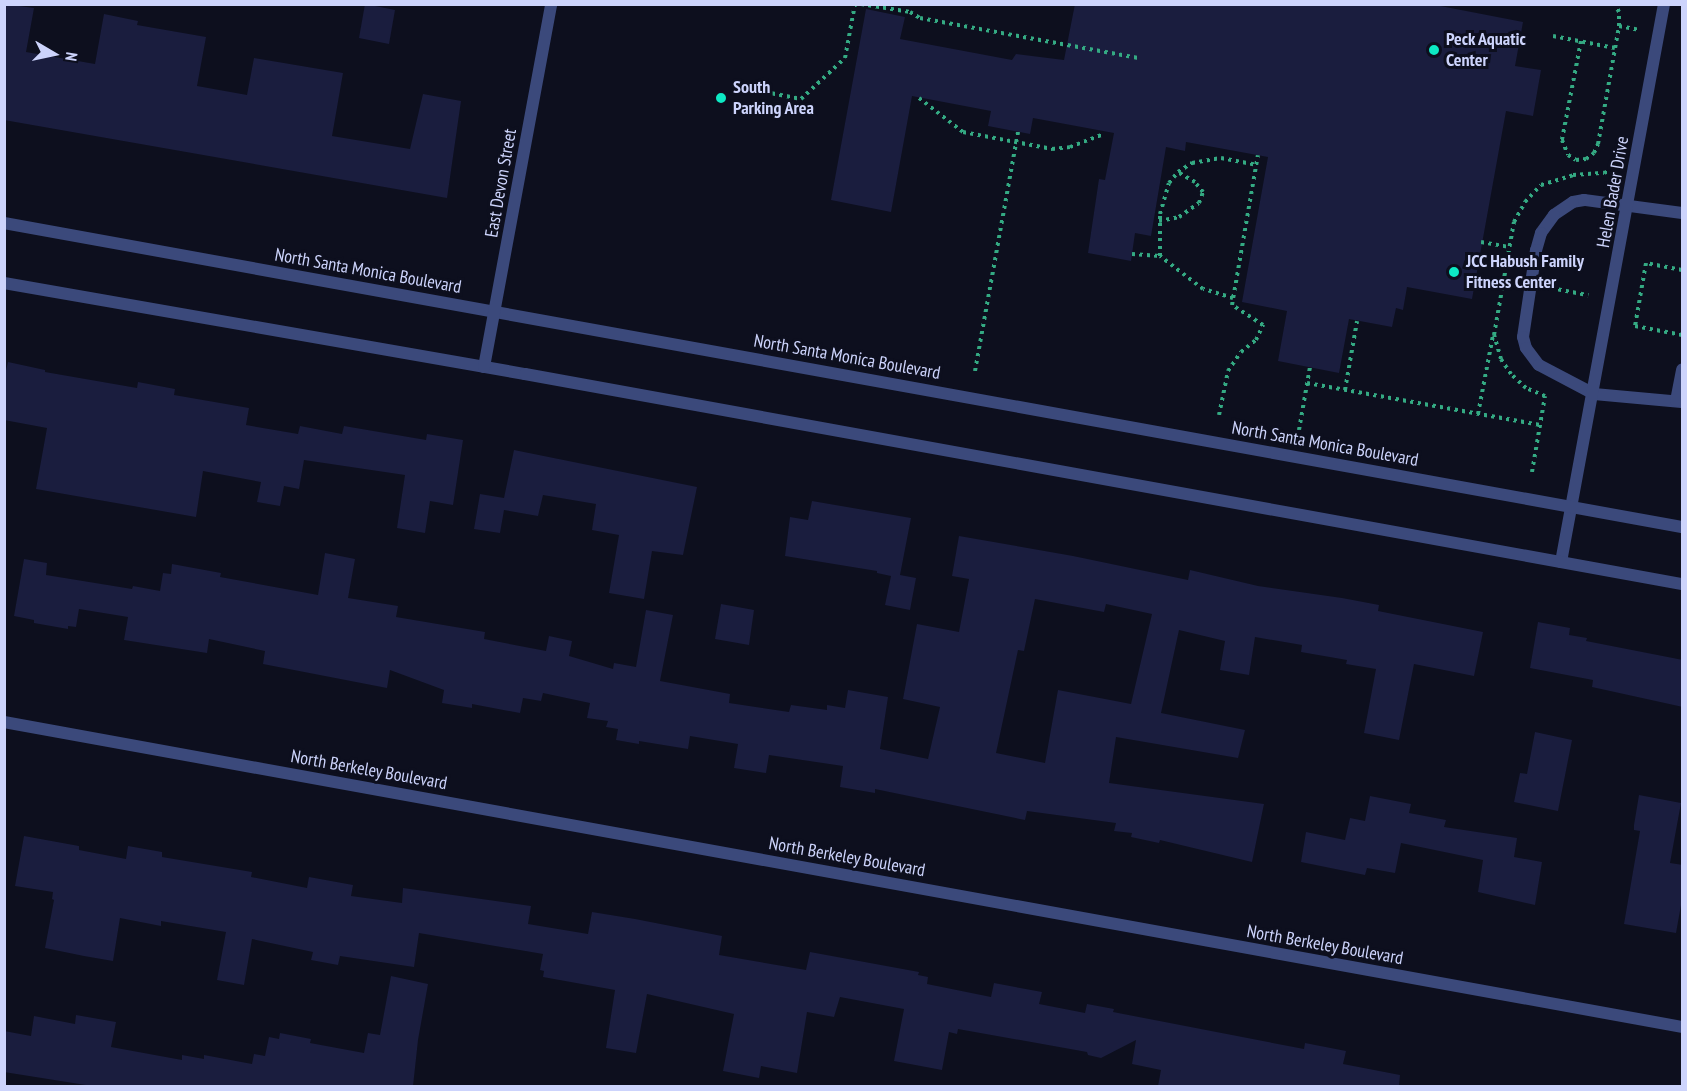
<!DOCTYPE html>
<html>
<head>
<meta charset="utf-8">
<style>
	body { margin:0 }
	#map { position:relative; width:1687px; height:1091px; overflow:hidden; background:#0d0f1e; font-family:"PT Sans Narrow",sans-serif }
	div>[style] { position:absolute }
	.building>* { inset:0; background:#1a1d3e }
	.path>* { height:4px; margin-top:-2px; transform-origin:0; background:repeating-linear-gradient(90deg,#34aa83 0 3px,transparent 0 7.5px) }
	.service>* { height:12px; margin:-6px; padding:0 6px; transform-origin:6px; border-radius:6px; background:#3b497b }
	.minor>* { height:12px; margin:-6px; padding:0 6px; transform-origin:6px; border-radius:6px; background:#3b497b }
	.tertiary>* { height:12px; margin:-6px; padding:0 6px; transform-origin:6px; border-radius:6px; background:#3b497b }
	.dots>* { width:16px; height:16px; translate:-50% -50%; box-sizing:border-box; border:3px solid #0d0f1e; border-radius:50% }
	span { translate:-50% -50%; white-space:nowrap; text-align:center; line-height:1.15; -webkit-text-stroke:6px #0d0f1e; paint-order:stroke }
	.poi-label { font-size:18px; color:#cdd4fc; font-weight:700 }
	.left { translate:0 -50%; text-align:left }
	.street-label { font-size:18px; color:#cdd4fc }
	.frame { position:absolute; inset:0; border:6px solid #cdd4fc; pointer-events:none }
	.north { position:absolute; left:24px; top:24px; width:60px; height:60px; -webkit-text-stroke:4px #0d0f1e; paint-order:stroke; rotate:99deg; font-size:16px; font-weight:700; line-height:24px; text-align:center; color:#cdd4fc }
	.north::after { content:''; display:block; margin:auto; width:21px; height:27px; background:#cdd4fc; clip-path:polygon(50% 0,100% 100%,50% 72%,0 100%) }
</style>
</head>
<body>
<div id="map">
	<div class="building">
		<i style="clip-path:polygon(4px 4px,34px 8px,26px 52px,95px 64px,104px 14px,138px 21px,137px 25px,206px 37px,197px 86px,247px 95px,254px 58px,343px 73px,332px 136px,410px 149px,423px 94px,461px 101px,447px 198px,4px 120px)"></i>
		<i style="clip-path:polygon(365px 4px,395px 10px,389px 44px,359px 38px)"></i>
		<i style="clip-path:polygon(1075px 4px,1430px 4px,1523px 22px,1515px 66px,1541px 70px,1533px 116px,1506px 111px,1472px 299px,1407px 287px,1403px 310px,1396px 308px,1392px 327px,1349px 319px,1339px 373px,1278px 361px,1287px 311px,1242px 302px,1268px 157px,1186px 142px,1185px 151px,1166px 147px,1151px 236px,1135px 233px,1131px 261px,1088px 253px,1099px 179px,1105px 180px,1114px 133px,1033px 118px,1030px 134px,988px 126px,991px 111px,912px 96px,891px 212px,831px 200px,866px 9px,905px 17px,900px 39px,1012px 60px,1016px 54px,1064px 60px)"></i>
		<i style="clip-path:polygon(8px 362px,45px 370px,45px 372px,137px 388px,138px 382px,175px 389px,174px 395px,249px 408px,246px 425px,298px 434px,300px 426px,342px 434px,344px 426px,426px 440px,427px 434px,463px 440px,453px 505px,430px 501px,425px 533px,397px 528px,405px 475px,304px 460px,299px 489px,284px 486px,280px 506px,257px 502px,261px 482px,203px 471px,196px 517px,36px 489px,47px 428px,4px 420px,4px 379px)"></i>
		<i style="clip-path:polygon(514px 450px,697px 487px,683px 555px,652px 551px,644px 599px,609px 593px,619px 535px,592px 530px,596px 504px,543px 495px,538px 516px,504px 510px,500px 533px,474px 529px,480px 494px,504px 498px)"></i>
		<i style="clip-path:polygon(812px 501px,911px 518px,900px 575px,916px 578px,910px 610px,885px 605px,891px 576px,877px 573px,877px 571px,785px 556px,790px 517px,808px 520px)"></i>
		<i style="clip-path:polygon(evenodd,959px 536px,1073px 556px,1188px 580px,1190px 570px,1258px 586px,1342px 598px,1379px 605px,1378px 611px,1483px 632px,1474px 676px,1414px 664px,1399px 740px,1364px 733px,1376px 669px,1346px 664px,1347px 660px,1301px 652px,1302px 645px,1255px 637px,1249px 675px,1220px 670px,1225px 641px,1179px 630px,1161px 713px,1245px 730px,1238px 758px,1116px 737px,1109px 783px,1264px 804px,1252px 862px,1160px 840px,1159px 843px,1131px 837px,1132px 833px,1114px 831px,1116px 823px,1027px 811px,1025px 820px,875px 789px,875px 793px,840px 787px,843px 766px,769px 755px,766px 773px,734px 768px,738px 744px,690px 736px,688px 749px,639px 741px,639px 744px,616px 740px,618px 729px,606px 727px,608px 721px,587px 718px,590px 703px,543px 693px,541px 701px,523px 698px,520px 713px,472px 704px,472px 708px,442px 703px,444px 690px,390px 670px,387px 688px,263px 664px,265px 651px,209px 639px,207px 653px,124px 640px,128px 617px,79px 609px,76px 627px,68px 626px,68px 629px,34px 623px,34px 620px,14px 616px,24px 559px,47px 563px,46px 575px,132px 589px,133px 586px,160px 591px,163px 573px,171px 574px,172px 564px,221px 573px,220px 577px,318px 595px,325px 553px,355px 559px,348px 598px,398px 606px,396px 617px,485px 632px,484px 639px,546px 651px,549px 636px,572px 641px,569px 656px,613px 669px,614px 663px,636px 667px,646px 610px,673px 615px,660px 681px,730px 694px,729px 703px,789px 712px,791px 705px,827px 710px,827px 705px,845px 708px,848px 690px,888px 697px,880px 749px,928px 759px,940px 707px,903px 699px,917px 624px,959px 632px,969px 579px,952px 576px,959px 536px,1035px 599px,1104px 612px,1106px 604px,1152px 614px,1131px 704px,1058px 690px,1045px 763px,996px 753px,1018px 650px,1024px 651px,1035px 599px)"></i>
		<i style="clip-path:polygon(721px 604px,754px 610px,749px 645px,715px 639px)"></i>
		<i style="clip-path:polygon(1538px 622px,1570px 628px,1569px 635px,1587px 638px,1586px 641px,1683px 660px,1683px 707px,1592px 687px,1593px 680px,1530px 668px)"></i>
		<i style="clip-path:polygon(1535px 732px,1572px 740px,1558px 811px,1514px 802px,1520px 773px,1527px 774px)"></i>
		<i style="clip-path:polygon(1639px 795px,1681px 803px,1670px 863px,1683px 865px,1683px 894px,1676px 933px,1624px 924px,1640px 831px,1634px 830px,1634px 825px)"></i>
		<i style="clip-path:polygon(1370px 796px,1411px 804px,1409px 813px,1446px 820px,1444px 827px,1517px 838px,1514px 857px,1542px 862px,1535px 905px,1478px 892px,1483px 860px,1401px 843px,1395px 873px,1367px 868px,1365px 875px,1301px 862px,1306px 832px,1345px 840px,1350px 818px,1365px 821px)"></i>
		<i style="clip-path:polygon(24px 836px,79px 846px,79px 850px,126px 859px,128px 846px,162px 852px,162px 857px,252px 872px,251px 877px,307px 888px,309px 877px,353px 885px,351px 896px,402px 903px,403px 888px,531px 906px,528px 924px,588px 934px,592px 912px,635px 919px,722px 936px,719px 955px,806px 970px,810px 952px,919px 972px,918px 975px,928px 977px,927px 984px,991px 997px,994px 983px,1042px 992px,1039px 1004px,1085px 1013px,1087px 1004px,1114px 1009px,1113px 1012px,1304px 1049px,1305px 1043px,1346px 1051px,1343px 1064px,1400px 1075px,1399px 1086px,1158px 1086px,1161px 1070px,1132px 1064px,1136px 1040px,1101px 1058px,1088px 1055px,1087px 1052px,958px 1029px,957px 1034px,949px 1032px,942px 1070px,894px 1061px,904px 1009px,840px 997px,834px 1017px,807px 1012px,797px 1073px,761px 1066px,759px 1078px,723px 1071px,734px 1014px,647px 994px,636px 1053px,606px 1048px,615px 990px,543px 977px,544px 971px,540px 970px,543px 954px,419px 933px,414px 967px,340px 956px,338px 965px,311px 960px,313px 952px,252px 939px,244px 985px,217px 980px,226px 932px,161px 921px,161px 926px,120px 918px,113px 961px,84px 956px,45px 948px,54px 900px,52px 899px,53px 892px,15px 886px)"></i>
		<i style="clip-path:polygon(391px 976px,428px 984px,418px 1040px,413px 1086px,92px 1086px,4px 1072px,4px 1031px,31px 1036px,34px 1016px,75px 1024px,76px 1015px,116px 1022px,111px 1047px,182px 1060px,182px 1055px,204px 1059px,204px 1055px,252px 1064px,254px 1054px,265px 1056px,269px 1037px,279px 1039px,280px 1033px,311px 1039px,310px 1043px,364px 1053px,368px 1033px,380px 1035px)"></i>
	</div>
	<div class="path">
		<i style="left:861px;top:4px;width:50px;rotate:9.3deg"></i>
		<i style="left:910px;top:12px;width:12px;rotate:31deg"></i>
		<i style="left:920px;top:18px;width:222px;rotate:10.4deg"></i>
		<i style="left:1619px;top:26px;width:20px;rotate:11deg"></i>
		<i style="left:1553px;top:36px;width:63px;rotate:11deg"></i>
		<i style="left:1581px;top:41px;width:101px;rotate:100.9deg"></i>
		<i style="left:1562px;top:140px;width:16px;rotate:68deg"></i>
		<i style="left:1568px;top:155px;width:9px;rotate:32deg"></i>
		<i style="left:1576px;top:160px;width:10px;rotate:-6deg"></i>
		<i style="left:1586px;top:159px;width:10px;rotate:-37deg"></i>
		<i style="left:1594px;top:153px;width:10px;rotate:-66deg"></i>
		<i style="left:1598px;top:144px;width:120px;rotate:-79.9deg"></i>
		<i style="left:1619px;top:26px;width:14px;rotate:-90deg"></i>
		<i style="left:1619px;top:12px;width:9px;rotate:-117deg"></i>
		<i style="left:750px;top:89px;width:52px;rotate:11.1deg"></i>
		<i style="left:801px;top:99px;width:60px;rotate:-43deg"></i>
		<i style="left:845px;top:58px;width:55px;rotate:-79.5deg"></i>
		<i style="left:919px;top:98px;width:56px;rotate:37.7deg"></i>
		<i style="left:963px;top:132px;width:91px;rotate:10.8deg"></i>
		<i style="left:1052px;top:149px;width:18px;rotate:-6deg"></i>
		<i style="left:1070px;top:147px;width:36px;rotate:-21deg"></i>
		<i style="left:1159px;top:221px;width:20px;rotate:-11deg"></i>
		<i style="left:1179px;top:217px;width:24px;rotate:-35deg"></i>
		<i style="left:1199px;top:203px;width:12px;rotate:-70deg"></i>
		<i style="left:1203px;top:192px;width:13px;rotate:-129deg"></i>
		<i style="left:1195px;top:182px;width:20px;rotate:-150deg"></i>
		<i style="left:1481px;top:242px;width:28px;rotate:10deg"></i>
		<i style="left:1132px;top:254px;width:28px;rotate:4deg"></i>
		<i style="left:1682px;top:270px;width:37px;rotate:-169deg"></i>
		<i style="left:1646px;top:263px;width:64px;rotate:99.9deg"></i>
		<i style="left:1635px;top:326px;width:48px;rotate:10.8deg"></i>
		<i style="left:1551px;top:288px;width:38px;rotate:11deg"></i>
		<i style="left:1233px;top:298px;width:31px;rotate:-163deg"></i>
		<i style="left:1203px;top:289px;width:54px;rotate:-142.5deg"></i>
		<i style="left:1160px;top:256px;width:42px;rotate:-90deg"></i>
		<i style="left:1160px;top:214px;width:32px;rotate:-74deg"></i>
		<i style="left:1169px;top:183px;width:14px;rotate:-51deg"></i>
		<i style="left:1178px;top:172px;width:17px;rotate:-33deg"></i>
		<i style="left:1192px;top:163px;width:29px;rotate:-10deg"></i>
		<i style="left:1221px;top:158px;width:37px;rotate:11deg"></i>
		<i style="left:975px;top:371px;width:243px;rotate:-79.8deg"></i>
		<i style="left:1307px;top:383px;width:237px;rotate:10.2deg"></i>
		<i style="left:1345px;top:390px;width:70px;rotate:-80.1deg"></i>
		<i style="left:1478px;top:414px;width:80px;rotate:-79.2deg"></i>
		<i style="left:1219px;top:415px;width:45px;rotate:-78.4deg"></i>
		<i style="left:1228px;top:371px;width:23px;rotate:-56deg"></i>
		<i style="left:1241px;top:352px;width:19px;rotate:-39deg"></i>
		<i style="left:1256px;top:340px;width:17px;rotate:-65deg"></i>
		<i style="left:1263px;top:325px;width:37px;rotate:-147deg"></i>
		<i style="left:1232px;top:305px;width:152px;rotate:-80.2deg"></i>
		<i style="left:1299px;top:430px;width:64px;rotate:-80.1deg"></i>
		<i style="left:1532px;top:472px;width:77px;rotate:-80.3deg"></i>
		<i style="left:1545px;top:396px;width:21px;rotate:-157deg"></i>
		<i style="left:1526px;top:388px;width:21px;rotate:-137deg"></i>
		<i style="left:1511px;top:374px;width:18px;rotate:-124deg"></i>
		<i style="left:1501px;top:359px;width:25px;rotate:-106deg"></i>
		<i style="left:1494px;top:335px;width:115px;rotate:-80deg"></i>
		<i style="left:1514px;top:222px;width:23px;rotate:-61deg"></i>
		<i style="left:1525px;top:202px;width:23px;rotate:-47deg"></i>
		<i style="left:1541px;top:185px;width:34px;rotate:-17deg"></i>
		<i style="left:1573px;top:175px;width:31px;rotate:-4deg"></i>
		<i style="left:1604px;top:173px;width:8px;rotate:-23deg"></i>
	</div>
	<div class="service">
		<i style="left:1682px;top:213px;width:99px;rotate:-172.4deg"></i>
		<i style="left:1584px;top:200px;width:11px;rotate:170deg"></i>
		<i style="left:1573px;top:202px;width:23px;rotate:146deg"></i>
		<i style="left:1554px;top:215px;width:22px;rotate:126deg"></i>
		<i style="left:1541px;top:233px;width:18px;rotate:106deg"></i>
		<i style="left:1536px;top:250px;width:88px;rotate:98.5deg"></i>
		<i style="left:1523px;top:337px;width:11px;rotate:75deg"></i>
		<i style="left:1526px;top:348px;width:21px;rotate:53deg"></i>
		<i style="left:1539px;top:365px;width:62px;rotate:27.8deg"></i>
		<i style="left:1594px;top:394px;width:88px;rotate:5.2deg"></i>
		<i style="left:1676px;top:401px;width:32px;rotate:-79deg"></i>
		<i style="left:1561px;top:562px;width:567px;rotate:-79.54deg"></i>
	</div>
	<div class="minor">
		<i style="left:4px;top:722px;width:1705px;rotate:10.3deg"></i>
	</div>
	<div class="tertiary">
		<i style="left:4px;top:223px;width:1705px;rotate:10.27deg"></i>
		<i style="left:4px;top:283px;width:529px;rotate:9.91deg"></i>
		<i style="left:525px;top:374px;width:1176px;rotate:10.29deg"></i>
		<i style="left:484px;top:367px;width:369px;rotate:-79.5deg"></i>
	</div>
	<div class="dots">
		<i style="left:1434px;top:50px;background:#0de9c4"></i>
		<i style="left:721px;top:98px;background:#0de9c4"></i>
		<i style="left:1454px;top:272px;background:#0de9c4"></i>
	</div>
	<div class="poi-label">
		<span class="left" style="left:1446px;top:50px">Peck Aquatic<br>Center</span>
		<span class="left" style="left:733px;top:98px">South<br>Parking Area</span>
		<span class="left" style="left:1466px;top:272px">JCC Habush Family<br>Fitness Center</span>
	</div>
	<div class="street-label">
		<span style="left:501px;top:183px;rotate:-80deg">East Devon Street</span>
		<span style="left:1613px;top:192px;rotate:-80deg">Helen Bader Drive</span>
		<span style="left:368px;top:271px;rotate:10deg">North Santa Monica Boulevard</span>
		<span style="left:847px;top:357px;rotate:10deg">North Santa Monica Boulevard</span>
		<span style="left:1325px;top:444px;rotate:10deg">North Santa Monica Boulevard</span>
		<span style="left:369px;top:770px;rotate:10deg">North Berkeley Boulevard</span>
		<span style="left:847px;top:857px;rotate:10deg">North Berkeley Boulevard</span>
		<span style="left:1325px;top:945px;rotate:10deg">North Berkeley Boulevard</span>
	</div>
	<div class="frame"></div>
	<div class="north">N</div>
</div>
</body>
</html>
